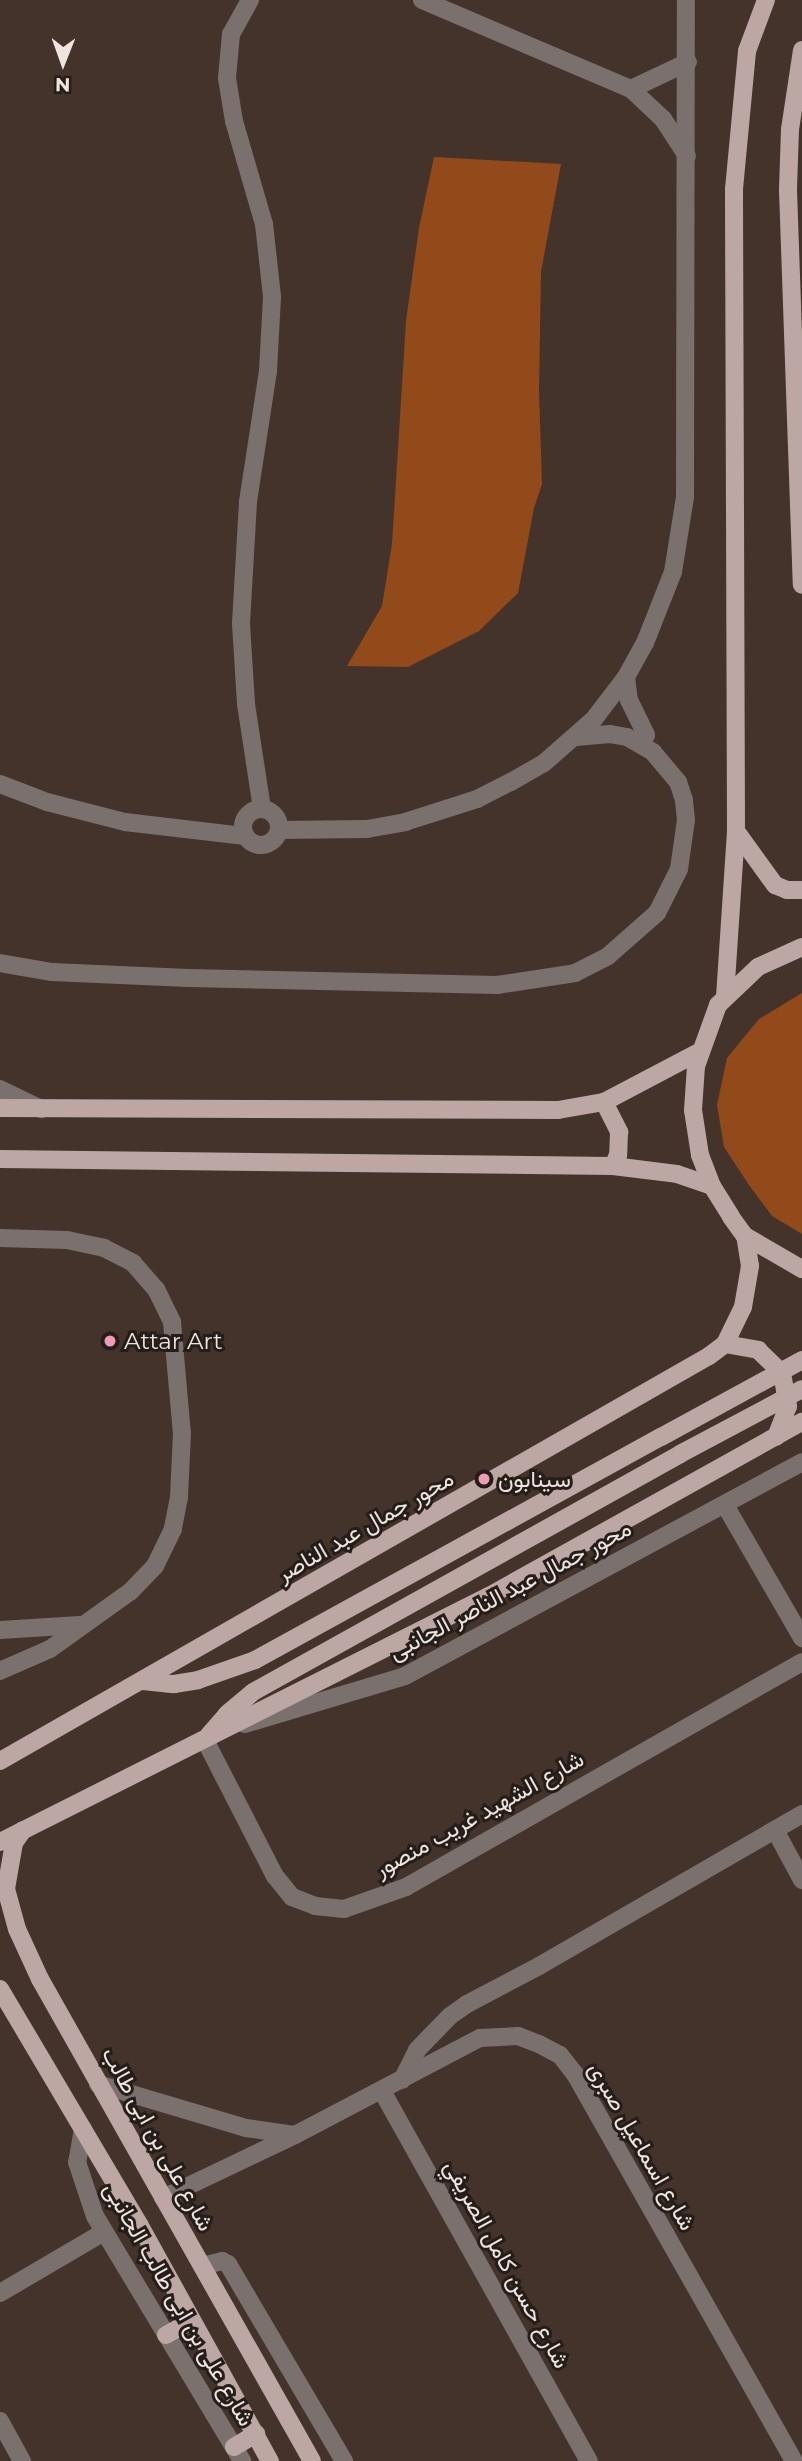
<!DOCTYPE html>
<html>
<head>
<meta charset="utf-8">
<style>
	body { margin:0 }
	#map { position:relative; width:802px; height:2461px; overflow:hidden; background:#44332a; font-family:Montserrat,Vazirmatn,sans-serif }
	div>[style] { position:absolute }
	.green>* { inset:0; background:#934a1a }
	.minor>* { height:18px; margin:-9px; padding:0 9px; transform-origin:9px; border-radius:9px; background:#7a706e }
	.minor>.ring { margin:-9px; padding:0; box-sizing:content-box; background:none; border:18px solid #7a706e; border-radius:50% }
	.major>* { height:18px; margin:-9px; padding:0 9px; transform-origin:9px; border-radius:9px; background:#bca7a4 }
	.major-bridge>* { height:18px; margin:-9px; padding:0 9px; transform-origin:9px; border-radius:9px; background:#bca7a4 }
	.dots>* { width:19px; height:19px; translate:-50% -50%; box-sizing:border-box; border:4px solid #241d19; border-radius:50% }
	span { translate:-50% -50%; white-space:nowrap; text-align:center; line-height:1.15; -webkit-text-stroke:6px #241d19; paint-order:stroke }
	.poi-label { font-size:23px; color:#efe4df }
	.left { translate:0 -50%; text-align:left }
	.street-label { font-size:23px; color:#efe4df }
	.north { position:absolute; left:28px; top:28px; width:70px; height:70px; -webkit-text-stroke:5px #241d19; paint-order:stroke; rotate:181deg; font-size:19px; font-weight:700; line-height:28px; text-align:center; color:#efe4df }
	.north::after { content:''; display:block; margin:auto; width:24px; height:32px; background:#efe4df; clip-path:polygon(50% 0,100% 100%,50% 72%,0 100%) }
</style>
</head>
<body>
<div id="map">
	<div class="green">
		<i style="clip-path:polygon(434px 157px,561px 164px,541px 272px,539px 391px,542px 484px,534px 508px,518px 593px,479px 631px,408px 667px,347px 666px,382px 606px,392px 544px,406px 321px,419px 228px)"></i>
		<i style="clip-path:polygon(802px 993px,802px 1234px,772px 1216px,749px 1185px,724px 1147px,717px 1105px,727px 1058px,759px 1019px)"></i>
	</div>
	<div class="minor">
		<i style="left:250px;top:0;width:39px;rotate:119deg"></i>
		<i style="left:231px;top:34px;width:44px;rotate:95.2deg"></i>
		<i style="left:227px;top:78px;width:44px;rotate:80.8deg"></i>
		<i style="left:234px;top:121px;width:107px;rotate:73.8deg"></i>
		<i style="left:264px;top:224px;width:73px;rotate:83.7deg"></i>
		<i style="left:272px;top:297px;width:74px;rotate:93.1deg"></i>
		<i style="left:268px;top:371px;width:133px;rotate:98.7deg"></i>
		<i style="left:248px;top:502px;width:122px;rotate:93.3deg"></i>
		<i style="left:241px;top:624px;width:80px;rotate:86.4deg"></i>
		<i style="left:246px;top:704px;width:105px;rotate:81.3deg"></i>
		<i style="left:422px;top:0;width:227px;rotate:23.1deg"></i>
		<i style="left:631px;top:89px;width:44px;rotate:43.2deg"></i>
		<i style="left:663px;top:119px;width:44px;rotate:57deg"></i>
		<i style="left:631px;top:89px;width:63px;rotate:-25.3deg"></i>
		<i style="left:626px;top:677px;width:23px;rotate:83deg"></i>
		<i style="left:629px;top:700px;width:39px;rotate:64deg"></i>
		<i style="left:646px;top:735px;width:10px;rotate:127deg"></i>
		<i style="left:0;top:784px;width:50px;rotate:21deg"></i>
		<i style="left:47px;top:802px;width:81px;rotate:14.4deg"></i>
		<i style="left:125px;top:822px;width:121px;rotate:6.7deg"></i>
		<i class="ring" style="left:243px;top:809px;width:18px;height:18px"></i>
		<i style="left:279px;top:830px;width:88px;rotate:-0.7deg"></i>
		<i style="left:367px;top:829px;width:39px;rotate:-10deg"></i>
		<i style="left:405px;top:822px;width:76px;rotate:-17.7deg"></i>
		<i style="left:477px;top:799px;width:38px;rotate:-27deg"></i>
		<i style="left:511px;top:782px;width:38px;rotate:-30deg"></i>
		<i style="left:544px;top:763px;width:67px;rotate:-41.3deg"></i>
		<i style="left:594px;top:719px;width:53px;rotate:-52.7deg"></i>
		<i style="left:626px;top:677px;width:39px;rotate:-61deg"></i>
		<i style="left:645px;top:643px;width:76px;rotate:-68.5deg"></i>
		<i style="left:673px;top:572px;width:76px;rotate:-80.9deg"></i>
		<i style="left:685px;top:497px;width:497px;rotate:-89.9deg"></i>
		<i style="left:0;top:963px;width:53px;rotate:9.8deg"></i>
		<i style="left:52px;top:972px;width:136px;rotate:2.5deg"></i>
		<i style="left:188px;top:978px;width:309px;rotate:1.3deg"></i>
		<i style="left:497px;top:985px;width:79px;rotate:-8.7deg"></i>
		<i style="left:575px;top:973px;width:37px;rotate:-27deg"></i>
		<i style="left:608px;top:956px;width:65px;rotate:-41.3deg"></i>
		<i style="left:657px;top:913px;width:49px;rotate:-63.4deg"></i>
		<i style="left:679px;top:869px;width:49px;rotate:-81.9deg"></i>
		<i style="left:686px;top:820px;width:20px;rotate:-96deg"></i>
		<i style="left:684px;top:800px;width:19px;rotate:-108deg"></i>
		<i style="left:678px;top:782px;width:39px;rotate:-130deg"></i>
		<i style="left:653px;top:752px;width:30px;rotate:-150deg"></i>
		<i style="left:627px;top:737px;width:17px;rotate:-170deg"></i>
		<i style="left:610px;top:734px;width:34px;rotate:175deg"></i>
		<i style="left:0;top:1089px;width:46px;rotate:26deg"></i>
		<i style="left:0;top:1238px;width:67px;rotate:1.7deg"></i>
		<i style="left:67px;top:1240px;width:38px;rotate:12deg"></i>
		<i style="left:104px;top:1248px;width:33px;rotate:27deg"></i>
		<i style="left:133px;top:1263px;width:35px;rotate:49deg"></i>
		<i style="left:156px;top:1289px;width:37px;rotate:64deg"></i>
		<i style="left:172px;top:1322px;width:111px;rotate:84.9deg"></i>
		<i style="left:182px;top:1433px;width:64px;rotate:92.7deg"></i>
		<i style="left:179px;top:1497px;width:33px;rotate:101deg"></i>
		<i style="left:173px;top:1529px;width:41px;rotate:115.9deg"></i>
		<i style="left:155px;top:1566px;width:35px;rotate:134deg"></i>
		<i style="left:131px;top:1591px;width:100px;rotate:144.4deg"></i>
		<i style="left:50px;top:1649px;width:55px;rotate:156.3deg"></i>
		<i style="left:725px;top:1505px;width:154px;rotate:59.9deg"></i>
		<i style="left:0;top:1630px;width:80px;rotate:-3.6deg"></i>
		<i style="left:245px;top:1724px;width:167px;rotate:-16.7deg"></i>
		<i style="left:405px;top:1676px;width:451px;rotate:-28.3deg"></i>
		<i style="left:205px;top:1740px;width:153px;rotate:62.8deg"></i>
		<i style="left:275px;top:1876px;width:27px;rotate:51deg"></i>
		<i style="left:292px;top:1897px;width:25px;rotate:21deg"></i>
		<i style="left:315px;top:1906px;width:29px;rotate:6deg"></i>
		<i style="left:344px;top:1909px;width:66px;rotate:-19.5deg"></i>
		<i style="left:406px;top:1887px;width:455px;rotate:-29.6deg"></i>
		<i style="left:775px;top:1830px;width:57px;rotate:61.6deg"></i>
		<i style="left:402px;top:2080px;width:34px;rotate:-63deg"></i>
		<i style="left:417px;top:2050px;width:47px;rotate:-45.9deg"></i>
		<i style="left:450px;top:2016px;width:21px;rotate:-35deg"></i>
		<i style="left:467px;top:2004px;width:81px;rotate:-27.8deg"></i>
		<i style="left:539px;top:1966px;width:304px;rotate:-30deg"></i>
		<i style="left:98px;top:2084px;width:154px;rotate:16.6deg"></i>
		<i style="left:246px;top:2128px;width:49px;rotate:8.1deg"></i>
		<i style="left:382px;top:2091px;width:424px;rotate:60.8deg"></i>
		<i style="left:83px;top:2129px;width:34px;rotate:100deg"></i>
		<i style="left:77px;top:2162px;width:57px;rotate:71.6deg"></i>
		<i style="left:95px;top:2216px;width:286px;rotate:59deg"></i>
		<i style="left:163px;top:2198px;width:146px;rotate:-25.5deg"></i>
		<i style="left:295px;top:2135px;width:209px;rotate:-27.7deg"></i>
		<i style="left:480px;top:2038px;width:38px;rotate:-3deg"></i>
		<i style="left:518px;top:2036px;width:22px;rotate:21deg"></i>
		<i style="left:539px;top:2044px;width:24px;rotate:28deg"></i>
		<i style="left:560px;top:2055px;width:24px;rotate:52deg"></i>
		<i style="left:575px;top:2074px;width:445px;rotate:60.5deg"></i>
		<i style="left:202px;top:2266px;width:21px;rotate:-14deg"></i>
		<i style="left:222px;top:2261px;width:7px;rotate:27deg"></i>
		<i style="left:228px;top:2264px;width:229px;rotate:59.5deg"></i>
		<i style="left:0;top:2293px;width:121px;rotate:-30.4deg"></i>
		<i style="left:0;top:2421px;width:46px;rotate:61.2deg"></i>
	</div>
	<div class="major">
		<i style="left:802px;top:50px;width:80px;rotate:98.6deg"></i>
		<i style="left:790px;top:129px;width:61px;rotate:91.9deg"></i>
		<i style="left:788px;top:190px;width:395px;rotate:88deg"></i>
		<i style="left:736px;top:831px;width:67px;rotate:54.2deg"></i>
		<i style="left:775px;top:885px;width:13px;rotate:23deg"></i>
		<i style="left:787px;top:890px;width:15px"></i>
		<i style="left:802px;top:947px;width:48px;rotate:155.6deg"></i>
		<i style="left:758px;top:967px;width:55px;rotate:136.5deg"></i>
		<i style="left:718px;top:1005px;width:65px;rotate:109.8deg"></i>
		<i style="left:696px;top:1066px;width:44px;rotate:93.9deg"></i>
		<i style="left:693px;top:1110px;width:46px;rotate:81.2deg"></i>
		<i style="left:700px;top:1155px;width:33px;rotate:69deg"></i>
		<i style="left:712px;top:1186px;width:36px;rotate:58deg"></i>
		<i style="left:731px;top:1217px;width:24px;rotate:54deg"></i>
		<i style="left:745px;top:1236px;width:66px;rotate:30.1deg"></i>
		<i style="left:725px;top:997px;width:166px;rotate:-86.2deg"></i>
		<i style="left:736px;top:831px;width:642px;rotate:-90.18deg"></i>
		<i style="left:734px;top:189px;width:139px;rotate:-84.6deg"></i>
		<i style="left:747px;top:51px;width:54px;rotate:-69.6deg"></i>
		<i style="left:604px;top:1102px;width:34px;rotate:63deg"></i>
		<i style="left:619px;top:1132px;width:23px;rotate:92deg"></i>
		<i style="left:618px;top:1155px;width:12px;rotate:114deg"></i>
		<i style="left:0;top:1108px;width:558px;rotate:0.21deg"></i>
		<i style="left:558px;top:1110px;width:47px;rotate:-9.9deg"></i>
		<i style="left:604px;top:1102px;width:107px;rotate:-27.8deg"></i>
		<i style="left:0;top:1159px;width:613px;rotate:0.65deg"></i>
		<i style="left:613px;top:1166px;width:64px;rotate:7.1deg"></i>
		<i style="left:677px;top:1174px;width:37px;rotate:19deg"></i>
		<i style="left:725px;top:1344px;width:34px;rotate:10deg"></i>
		<i style="left:758px;top:1350px;width:33px;rotate:44deg"></i>
		<i style="left:782px;top:1373px;width:34px;rotate:80deg"></i>
		<i style="left:788px;top:1406px;width:33px;rotate:111deg"></i>
		<i style="left:143px;top:1681px;width:31px;rotate:6deg"></i>
		<i style="left:174px;top:1684px;width:24px;rotate:-9deg"></i>
		<i style="left:198px;top:1680px;width:60px;rotate:-19.3deg"></i>
		<i style="left:255px;top:1660px;width:463px;rotate:-28.8deg"></i>
		<i style="left:209px;top:1735px;width:28px;rotate:-49deg"></i>
		<i style="left:227px;top:1714px;width:34px;rotate:-40deg"></i>
		<i style="left:253px;top:1692px;width:489px;rotate:-29.1deg"></i>
		<i style="left:0;top:1761px;width:817px;rotate:-29.74deg"></i>
		<i style="left:709px;top:1356px;width:20px;rotate:-37deg"></i>
		<i style="left:725px;top:1344px;width:41px;rotate:-64.1deg"></i>
		<i style="left:743px;top:1307px;width:42px;rotate:-80.3deg"></i>
		<i style="left:750px;top:1266px;width:30px;rotate:-99deg"></i>
		<i style="left:23px;top:1830px;width:16px;rotate:125deg"></i>
		<i style="left:14px;top:1843px;width:47px;rotate:99.9deg"></i>
		<i style="left:6px;top:1889px;width:41px;rotate:74.6deg"></i>
		<i style="left:17px;top:1929px;width:55px;rotate:65.3deg"></i>
		<i style="left:40px;top:1979px;width:553px;rotate:60.56deg"></i>
		<i style="left:0;top:1842px;width:547px;rotate:-26.71deg"></i>
		<i style="left:489px;top:1596px;width:358px;rotate:-29.1deg"></i>
		<i style="left:0;top:1989px;width:273px;rotate:59.4deg"></i>
		<i style="left:139px;top:2224px;width:271px;rotate:61.1deg"></i>
		<i style="left:166px;top:2335px;width:29px;rotate:-29deg"></i>
		<i style="left:234px;top:2447px;width:26px;rotate:-31deg"></i>
	</div>
	<div class="major-bridge">
		<i style="left:661px;top:1437px;width:161px;rotate:-28.6deg"></i>
		<i style="left:680px;top:1454px;width:138px;rotate:-28deg"></i>
	</div>
	<div class="dots">
		<i style="left:110px;top:1341px;background:#f09ab6"></i>
		<i style="left:484px;top:1479px;background:#f09ab6"></i>
	</div>
	<div class="poi-label">
		<span class="left" style="left:124px;top:1341px">Attar Art</span>
		<span class="left" style="left:498px;top:1479px">سينابون</span>
	</div>
	<div class="street-label">
		<span style="left:365px;top:1526px;rotate:-30deg">محور جمال عبد الناصر</span>
		<span style="left:510px;top:1590px;rotate:-28deg">محور جمال عبد الناصر الجانبى</span>
		<span style="left:479px;top:1814px;rotate:-29deg">شارع الشهيد غريب منصور</span>
		<span style="left:158px;top:2139px;rotate:61deg">شارع على بن ابى طالب</span>
		<span style="left:642px;top:2146px;rotate:60deg">شارع اسماعيل صبرى</span>
		<span style="left:507px;top:2264px;rotate:61deg">شارع حسن كامل الصريفي</span>
		<span style="left:179px;top:2304px;rotate:60deg">شارع على بن ابى طالب الجانبى</span>
	</div>
	<div class="north">N</div>
</div>
</body>
</html>
